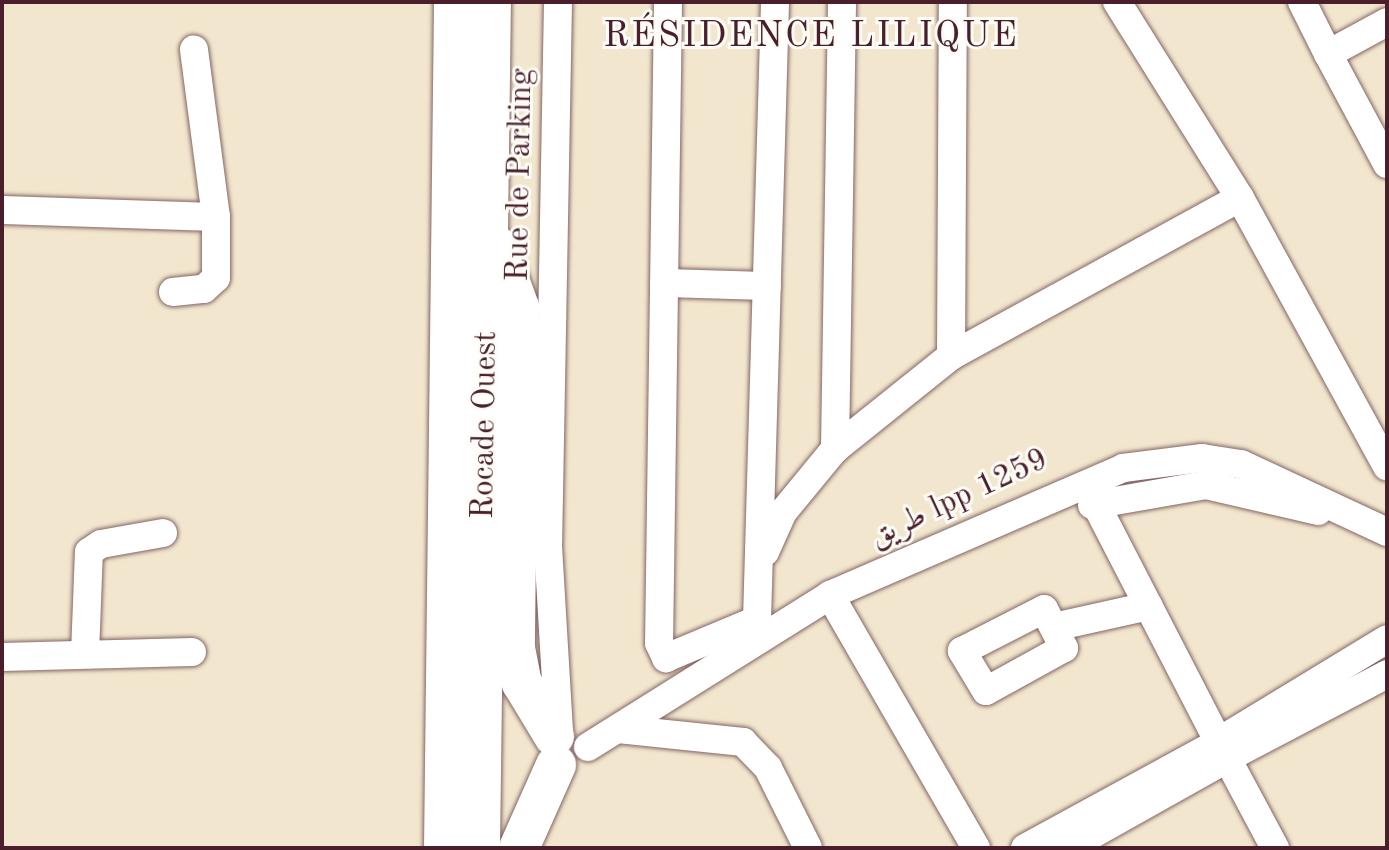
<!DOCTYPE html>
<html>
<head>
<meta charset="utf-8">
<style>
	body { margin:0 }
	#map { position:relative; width:1389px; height:850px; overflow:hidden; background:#f2e7ce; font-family:"Old Standard TT",Amiri,serif }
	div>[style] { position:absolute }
	.roads { filter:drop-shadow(0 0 2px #856564) drop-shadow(0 0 2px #856564) }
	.minor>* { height:28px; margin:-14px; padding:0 14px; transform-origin:14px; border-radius:14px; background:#fff }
	.highway>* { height:40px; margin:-20px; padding:0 20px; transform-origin:20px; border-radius:20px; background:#fff }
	span { translate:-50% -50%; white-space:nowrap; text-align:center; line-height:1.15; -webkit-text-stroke:6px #fdfcf7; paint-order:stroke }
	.street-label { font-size:32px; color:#4a1f2b }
	.quarter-label { font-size:36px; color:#4a1f2b; letter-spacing:2px }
	.frame { position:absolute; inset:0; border:4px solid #4a1f2b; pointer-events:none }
</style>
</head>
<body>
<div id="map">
	<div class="roads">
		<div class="minor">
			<i style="left:558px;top:2px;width:544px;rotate:91.05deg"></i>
			<i style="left:548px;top:546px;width:186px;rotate:86.6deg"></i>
			<i style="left:668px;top:2px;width:641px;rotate:90.8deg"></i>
			<i style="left:659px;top:643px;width:17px;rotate:65deg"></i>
			<i style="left:666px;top:658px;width:99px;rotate:-22.7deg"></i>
			<i style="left:757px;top:620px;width:618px;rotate:-88.33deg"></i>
			<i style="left:1117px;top:2px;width:231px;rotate:57.9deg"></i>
			<i style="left:1240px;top:198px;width:306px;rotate:61.3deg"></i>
			<i style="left:1302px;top:2px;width:58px;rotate:63.4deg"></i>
			<i style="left:1387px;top:22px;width:67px;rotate:151.5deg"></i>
			<i style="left:1328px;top:54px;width:125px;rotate:61.8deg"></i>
			<i style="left:2px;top:210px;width:214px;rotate:1.9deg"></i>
			<i style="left:664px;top:283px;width:103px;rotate:1.7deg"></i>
			<i style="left:173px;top:292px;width:31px;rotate:-6deg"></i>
			<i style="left:204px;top:289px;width:16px;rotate:-43deg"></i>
			<i style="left:216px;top:278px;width:61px;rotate:-90deg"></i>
			<i style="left:216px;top:217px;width:169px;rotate:-97.5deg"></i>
			<i style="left:951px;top:356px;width:354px;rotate:-89.7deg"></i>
			<i style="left:835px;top:449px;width:447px;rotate:-89.1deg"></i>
			<i style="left:1087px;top:487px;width:286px;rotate:62.7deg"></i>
			<i style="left:1092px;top:505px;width:116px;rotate:-10deg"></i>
			<i style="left:1206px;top:485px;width:115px;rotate:13.1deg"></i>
			<i style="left:765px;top:552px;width:44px;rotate:-65.8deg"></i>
			<i style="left:783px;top:512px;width:82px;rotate:-50.5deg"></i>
			<i style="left:835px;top:449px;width:149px;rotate:-38.7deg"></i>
			<i style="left:951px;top:356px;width:329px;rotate:-28.7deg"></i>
			<i style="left:830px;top:595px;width:292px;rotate:60deg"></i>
			<i style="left:1044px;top:609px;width:44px;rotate:62.9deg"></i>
			<i style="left:1064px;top:648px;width:89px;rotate:151.1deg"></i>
			<i style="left:986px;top:691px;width:47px;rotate:-121deg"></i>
			<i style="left:962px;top:651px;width:92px;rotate:-27.1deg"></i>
			<i style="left:1054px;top:627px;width:97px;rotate:-12.5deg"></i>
			<i style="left:85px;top:654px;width:102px;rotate:-87.8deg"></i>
			<i style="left:89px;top:552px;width:14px;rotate:-34deg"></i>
			<i style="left:101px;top:544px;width:63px;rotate:-10.1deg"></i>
			<i style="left:2px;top:657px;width:190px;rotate:-1.5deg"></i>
			<i style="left:618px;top:729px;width:126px;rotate:5.9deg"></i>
			<i style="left:743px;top:742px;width:36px;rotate:46deg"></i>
			<i style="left:768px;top:768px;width:89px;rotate:63.4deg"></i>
			<i style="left:1221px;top:740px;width:194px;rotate:-31.3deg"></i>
			<i style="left:588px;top:747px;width:286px;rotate:-32.1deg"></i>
			<i style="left:830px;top:595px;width:319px;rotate:-23.4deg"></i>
			<i style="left:1123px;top:468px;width:80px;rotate:-7.2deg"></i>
			<i style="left:1202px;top:458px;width:39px;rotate:9deg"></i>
			<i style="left:1241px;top:464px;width:161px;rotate:25deg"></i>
			<i style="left:1233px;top:755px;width:174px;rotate:-27.7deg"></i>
			<i style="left:1228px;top:760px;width:100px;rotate:61.9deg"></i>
			<i style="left:1025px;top:848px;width:217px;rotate:-28.6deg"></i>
			<i style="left:1068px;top:848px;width:167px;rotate:-29.3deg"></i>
		</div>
		<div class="highway">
			<i style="left:497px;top:246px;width:65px;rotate:70.2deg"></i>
			<i style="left:519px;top:307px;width:341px;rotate:90.7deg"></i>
			<i style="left:515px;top:648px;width:36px;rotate:79deg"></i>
			<i style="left:522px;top:683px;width:62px;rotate:58.9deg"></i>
			<i style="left:444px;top:848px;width:846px;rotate:-89.32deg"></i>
			<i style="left:480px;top:848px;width:846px;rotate:-89.26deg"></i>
			<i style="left:519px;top:848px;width:91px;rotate:-66deg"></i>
		</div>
	</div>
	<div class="street-label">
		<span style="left:521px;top:175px;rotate:-89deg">Rue de Parking</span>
		<span style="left:486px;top:425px;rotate:-89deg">Rocade Ouest</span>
		<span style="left:959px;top:499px;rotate:-25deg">طريق lpp 1259</span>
	</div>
	<div class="quarter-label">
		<span style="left:811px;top:38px">RÉSIDENCE LILIQUE</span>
	</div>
	<div class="frame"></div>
</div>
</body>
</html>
